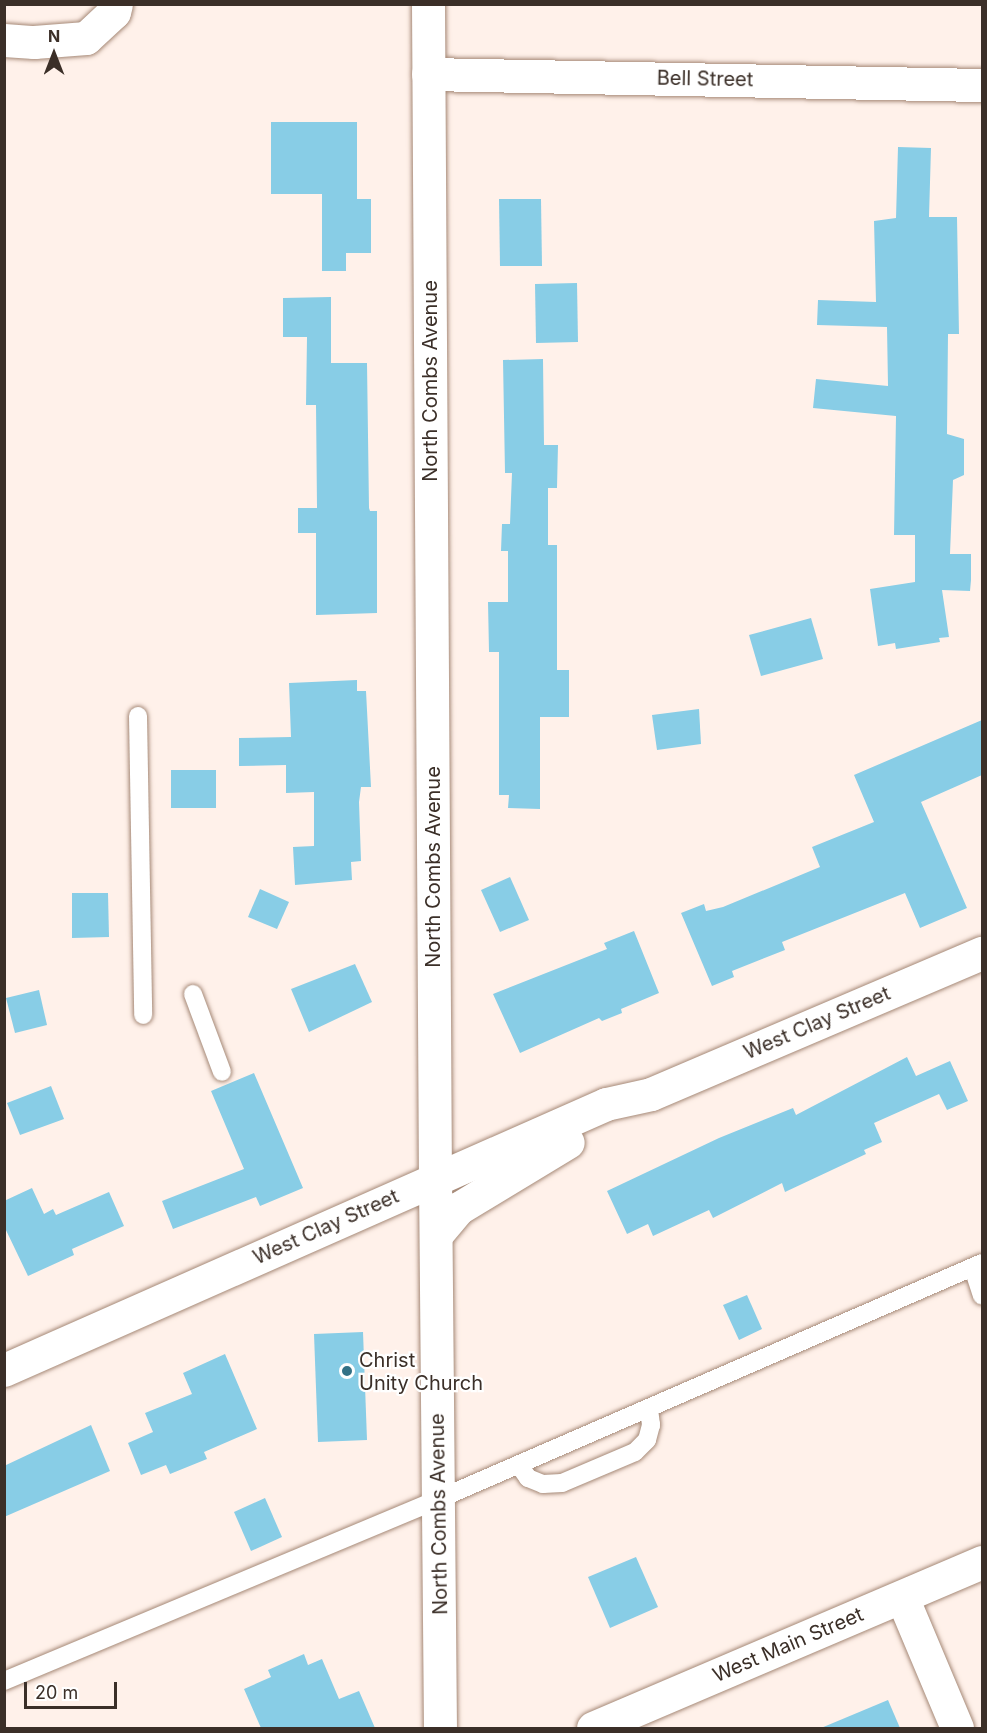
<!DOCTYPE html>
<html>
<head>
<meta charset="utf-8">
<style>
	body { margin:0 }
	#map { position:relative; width:987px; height:1733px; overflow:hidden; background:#fff1ea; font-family:Inter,sans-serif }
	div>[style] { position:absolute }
	.building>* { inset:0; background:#88cde6 }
	.roads { filter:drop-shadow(0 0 2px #a68977) drop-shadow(0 0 2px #a68977) }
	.lane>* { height:18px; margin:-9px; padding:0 9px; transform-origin:9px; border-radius:9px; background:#fff }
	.street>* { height:33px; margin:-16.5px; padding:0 16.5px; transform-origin:16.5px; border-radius:16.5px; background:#fff }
	.secondary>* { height:33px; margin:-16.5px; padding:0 16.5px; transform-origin:16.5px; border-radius:16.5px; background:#fff }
	.dots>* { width:16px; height:16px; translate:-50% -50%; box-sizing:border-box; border:3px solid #fff; border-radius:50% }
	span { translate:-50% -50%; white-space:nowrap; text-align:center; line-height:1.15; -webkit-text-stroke:4.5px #fff; paint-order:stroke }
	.street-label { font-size:20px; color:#3b2f28 }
	.poi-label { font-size:20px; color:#3b2f28 }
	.left { translate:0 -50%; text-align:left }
	.frame { position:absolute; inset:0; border:6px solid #3b2f28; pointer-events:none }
	.north { position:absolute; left:24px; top:24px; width:60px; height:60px; -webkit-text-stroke:4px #fff; paint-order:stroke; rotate:0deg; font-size:16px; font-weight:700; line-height:24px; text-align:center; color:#3b2f28 }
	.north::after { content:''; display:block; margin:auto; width:21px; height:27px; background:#3b2f28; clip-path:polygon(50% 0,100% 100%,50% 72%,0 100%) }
	.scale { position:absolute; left:24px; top:1682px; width:93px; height:27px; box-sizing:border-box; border:3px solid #3b2f28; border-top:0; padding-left:8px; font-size:18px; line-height:21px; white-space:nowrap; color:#3b2f28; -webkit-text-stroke:4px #fff; paint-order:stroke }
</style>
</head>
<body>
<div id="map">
	<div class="building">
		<i style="clip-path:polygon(271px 122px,357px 122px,357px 199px,371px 199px,371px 253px,346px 253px,346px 271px,322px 271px,322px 194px,271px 194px)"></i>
		<i style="clip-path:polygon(898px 147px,931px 148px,929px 217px,957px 217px,959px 334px,948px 334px,947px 434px,964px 439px,964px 475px,953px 480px,950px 554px,971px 554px,971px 580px,970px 591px,942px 590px,949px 637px,939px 638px,940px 642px,896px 649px,895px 643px,878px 646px,870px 589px,915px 582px,915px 535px,894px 535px,896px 416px,813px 408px,816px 379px,888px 386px,887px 327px,817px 325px,818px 300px,876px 302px,874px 221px,896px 218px)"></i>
		<i style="clip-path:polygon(499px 199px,541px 199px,542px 266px,500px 266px)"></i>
		<i style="clip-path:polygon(577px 283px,578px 342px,536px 343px,535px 284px)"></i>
		<i style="clip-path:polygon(331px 297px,331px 363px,367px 363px,369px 508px,370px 511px,377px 511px,377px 613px,316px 615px,316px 533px,298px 533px,298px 508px,317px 508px,316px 405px,306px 405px,307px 337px,283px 337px,283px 298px)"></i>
		<i style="clip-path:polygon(543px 359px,544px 445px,558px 445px,557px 488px,548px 488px,548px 545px,557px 545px,557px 670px,569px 670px,569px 717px,540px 717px,540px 809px,508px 808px,509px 795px,499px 795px,499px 652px,489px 652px,488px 602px,508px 602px,508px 551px,501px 551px,502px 524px,510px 524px,512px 473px,505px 473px,503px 360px)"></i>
		<i style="clip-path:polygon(811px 618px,823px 659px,761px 676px,749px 635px)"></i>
		<i style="clip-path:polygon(357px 680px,357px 691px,366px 691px,371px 787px,361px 787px,359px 802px,361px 861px,351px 862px,352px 880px,295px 885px,293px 847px,314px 846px,314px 792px,286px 793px,286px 765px,239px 766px,239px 738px,291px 737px,289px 683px)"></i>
		<i style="clip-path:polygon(699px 709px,701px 744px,657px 750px,652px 715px)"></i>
		<i style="clip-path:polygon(982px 720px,982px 775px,921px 802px,967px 908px,920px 928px,905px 893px,782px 942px,785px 950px,732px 971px,734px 977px,712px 986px,681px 913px,704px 904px,706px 911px,723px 907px,820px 867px,812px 847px,874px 822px,854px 775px)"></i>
		<i style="clip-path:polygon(171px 770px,216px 770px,216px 808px,171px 808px)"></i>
		<i style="clip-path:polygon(510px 877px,529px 920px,500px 932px,481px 890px)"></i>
		<i style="clip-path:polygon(260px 889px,289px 902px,277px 929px,248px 917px)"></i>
		<i style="clip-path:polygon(72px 893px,108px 893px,109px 937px,72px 938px)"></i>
		<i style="clip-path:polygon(634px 931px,659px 993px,621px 1009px,622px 1013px,602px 1021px,599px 1018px,520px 1053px,493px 994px,607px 949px,604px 943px)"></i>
		<i style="clip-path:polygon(355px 964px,372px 1002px,309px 1032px,291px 989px)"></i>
		<i style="clip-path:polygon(39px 990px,47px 1025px,15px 1033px,6px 998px)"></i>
		<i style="clip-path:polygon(907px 1057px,916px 1076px,950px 1061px,968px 1101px,947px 1110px,939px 1094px,874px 1123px,882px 1142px,864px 1150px,866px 1154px,785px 1192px,782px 1183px,713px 1218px,709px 1210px,653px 1236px,648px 1224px,627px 1234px,607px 1191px,719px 1138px,793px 1108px,796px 1115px)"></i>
		<i style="clip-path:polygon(254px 1073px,303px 1188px,260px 1206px,256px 1197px,173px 1229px,162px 1201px,244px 1169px,211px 1091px)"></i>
		<i style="clip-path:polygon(51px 1086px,64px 1119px,20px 1135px,7px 1103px)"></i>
		<i style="clip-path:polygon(32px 1188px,44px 1214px,53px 1209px,56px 1215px,109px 1192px,124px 1226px,72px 1249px,74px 1255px,28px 1276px,4px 1226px,4px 1201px)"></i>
		<i style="clip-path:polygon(747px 1295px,762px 1329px,739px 1340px,723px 1305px)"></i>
		<i style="clip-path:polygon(363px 1332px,367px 1440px,318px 1442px,314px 1334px)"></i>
		<i style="clip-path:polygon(225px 1354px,257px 1429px,204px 1452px,207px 1459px,170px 1474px,166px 1465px,141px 1475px,128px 1443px,153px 1432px,145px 1413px,192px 1394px,183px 1373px)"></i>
		<i style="clip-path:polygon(91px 1425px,110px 1471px,4px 1517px,4px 1466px)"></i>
		<i style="clip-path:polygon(265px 1498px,282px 1537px,251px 1551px,234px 1512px)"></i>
		<i style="clip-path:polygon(636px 1557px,658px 1607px,610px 1628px,588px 1577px)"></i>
		<i style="clip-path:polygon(304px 1654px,308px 1665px,322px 1659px,339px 1699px,359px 1691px,375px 1728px,261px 1728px,244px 1689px,271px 1677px,268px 1670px)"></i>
		<i style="clip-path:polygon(888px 1700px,900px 1728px,821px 1728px)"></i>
	</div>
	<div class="roads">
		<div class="lane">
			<i style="left:138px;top:716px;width:299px;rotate:89deg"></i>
			<i style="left:193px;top:994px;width:83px;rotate:69.6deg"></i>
			<i style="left:973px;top:1268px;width:29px;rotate:72deg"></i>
			<i style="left:519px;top:1465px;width:16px;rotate:55deg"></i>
			<i style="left:528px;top:1478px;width:16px;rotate:22deg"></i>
			<i style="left:543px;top:1484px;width:19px;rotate:-3deg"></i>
			<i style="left:562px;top:1483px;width:79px;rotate:-23deg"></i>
			<i style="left:635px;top:1452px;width:17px;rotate:-45deg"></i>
			<i style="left:647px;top:1440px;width:16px;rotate:-75deg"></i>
			<i style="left:651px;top:1425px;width:17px;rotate:-97deg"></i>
			<i style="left:4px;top:1681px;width:472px;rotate:-22.7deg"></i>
			<i style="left:439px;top:1499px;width:592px;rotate:-23.49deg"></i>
		</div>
		<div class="street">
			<i style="left:428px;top:4px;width:1175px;rotate:89.66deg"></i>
			<i style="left:4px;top:40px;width:30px;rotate:4deg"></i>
			<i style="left:34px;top:42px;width:52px;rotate:-4.4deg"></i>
			<i style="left:86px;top:38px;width:38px;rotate:-43deg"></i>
			<i style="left:114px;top:12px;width:8px;rotate:-76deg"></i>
			<i style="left:428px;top:74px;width:554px;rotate:1.14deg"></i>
			<i style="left:902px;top:1597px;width:142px;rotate:67.2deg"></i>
		</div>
		<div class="secondary">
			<i style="left:435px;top:1179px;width:549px;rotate:89.48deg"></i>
			<i style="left:436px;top:1235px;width:35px;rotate:-50deg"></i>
			<i style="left:459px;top:1208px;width:127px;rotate:-31.2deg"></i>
			<i style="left:4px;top:1370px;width:658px;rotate:-23.84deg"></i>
			<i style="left:606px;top:1104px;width:46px;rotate:-12.5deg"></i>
			<i style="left:651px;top:1094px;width:360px;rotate:-23.1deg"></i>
			<i style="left:593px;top:1728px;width:423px;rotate:-23.1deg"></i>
		</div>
	</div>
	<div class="dots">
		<i style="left:347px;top:1371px;background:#327186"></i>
	</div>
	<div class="street-label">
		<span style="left:705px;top:79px;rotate:1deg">Bell Street</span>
		<span style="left:430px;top:381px;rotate:-90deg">North Combs Avenue</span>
		<span style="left:433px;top:867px;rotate:-90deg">North Combs Avenue</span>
		<span style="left:817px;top:1023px;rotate:-23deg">West Clay Street</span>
		<span style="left:326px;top:1227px;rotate:-24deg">West Clay Street</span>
		<span style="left:439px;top:1514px;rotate:-91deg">North Combs Avenue</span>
		<span style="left:788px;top:1645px;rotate:-23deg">West Main Street</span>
	</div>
	<div class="poi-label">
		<span class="left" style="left:359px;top:1372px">Christ<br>Unity Church</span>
	</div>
	<div class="frame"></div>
	<div class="north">N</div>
	<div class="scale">20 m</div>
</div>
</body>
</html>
